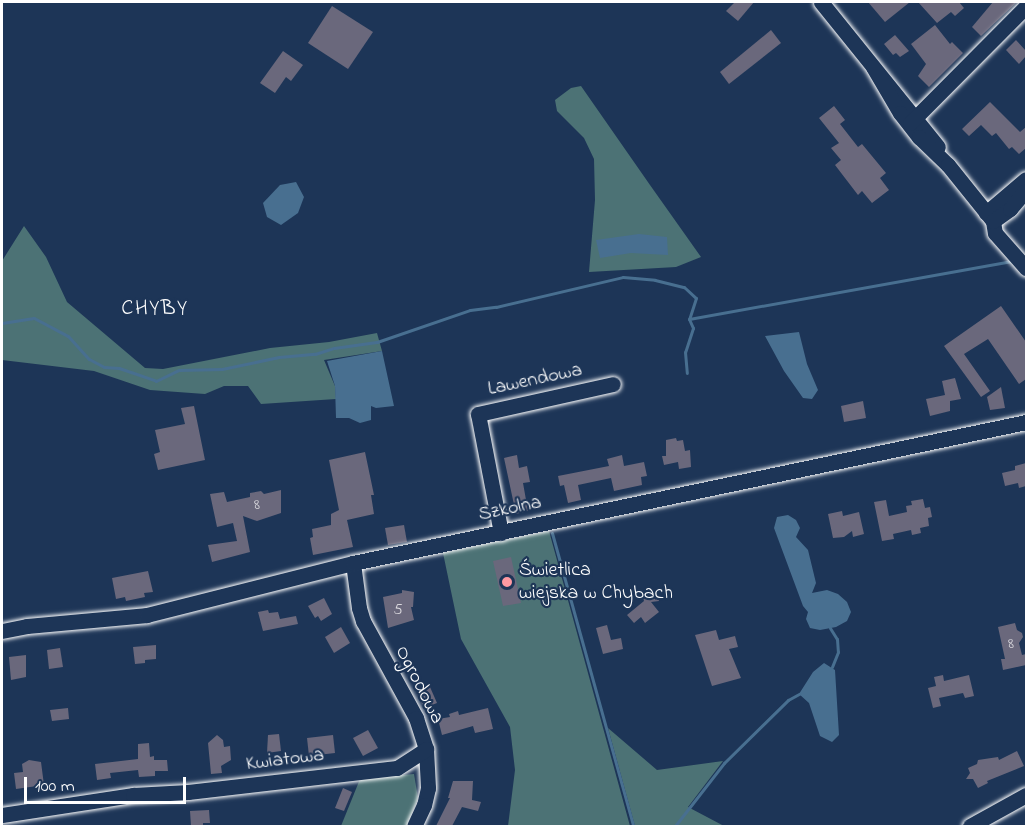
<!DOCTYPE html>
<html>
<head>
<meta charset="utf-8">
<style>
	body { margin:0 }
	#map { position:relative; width:1028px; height:828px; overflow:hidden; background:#1d3557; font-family:"Indie Flower",sans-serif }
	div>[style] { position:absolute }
	.green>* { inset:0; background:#4c7275 }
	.water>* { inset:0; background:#486f90 }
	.stream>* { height:3px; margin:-1.5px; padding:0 1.5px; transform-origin:1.5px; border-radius:1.5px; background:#486f90 }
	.building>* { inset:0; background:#6a687c }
	.roads { filter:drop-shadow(0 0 2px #fff) drop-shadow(0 0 2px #fff) }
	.minor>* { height:15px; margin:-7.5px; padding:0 7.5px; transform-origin:7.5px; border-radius:7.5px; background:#1d3557 }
	.dots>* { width:16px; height:16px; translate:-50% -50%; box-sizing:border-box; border:3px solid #1d3557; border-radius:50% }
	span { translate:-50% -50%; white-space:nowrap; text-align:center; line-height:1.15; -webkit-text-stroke:4.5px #1d3557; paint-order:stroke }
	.number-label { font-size:16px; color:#dad9de }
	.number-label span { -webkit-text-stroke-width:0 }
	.street-label { font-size:20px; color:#fff }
	.poi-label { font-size:20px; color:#fff }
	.left { translate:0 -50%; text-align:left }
	.quarter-label { font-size:22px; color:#fff; letter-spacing:1.5px }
	.frame { position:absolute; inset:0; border:3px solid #fff; pointer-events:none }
	.scale { position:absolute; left:24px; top:777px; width:162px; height:27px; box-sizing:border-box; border:3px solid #fff; border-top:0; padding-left:8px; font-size:18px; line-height:21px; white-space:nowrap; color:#fff; -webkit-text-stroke:4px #1d3557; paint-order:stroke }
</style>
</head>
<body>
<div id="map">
	<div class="green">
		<i style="clip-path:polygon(581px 86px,650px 185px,701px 257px,676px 267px,589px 272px,595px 200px,594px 159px,584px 138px,557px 111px,555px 100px,571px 88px)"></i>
		<i style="clip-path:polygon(24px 226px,46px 257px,67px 302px,145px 368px,163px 369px,270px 348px,329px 342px,377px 333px,382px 351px,324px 360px,335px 386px,336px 399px,261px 404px,248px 386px,224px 386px,205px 394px,150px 390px,94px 371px,2px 360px,2px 261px)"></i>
		<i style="clip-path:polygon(549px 531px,630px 826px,508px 826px,515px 770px,510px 727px,461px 639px,443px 553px)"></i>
		<i style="clip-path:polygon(608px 728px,657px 770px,723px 761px,688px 807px,724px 826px,635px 826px)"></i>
		<i style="clip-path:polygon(414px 774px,418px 798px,407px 826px,341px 826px,360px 779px)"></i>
	</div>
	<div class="water">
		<i style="clip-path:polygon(296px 182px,304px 197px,298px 213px,281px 225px,267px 217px,263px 203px,280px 185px)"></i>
		<i style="clip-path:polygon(639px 234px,667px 237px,668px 255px,631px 253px,600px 258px,596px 240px)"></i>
		<i style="clip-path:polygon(799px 332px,807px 364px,818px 390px,812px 399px,803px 398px,784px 371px,765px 336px)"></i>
		<i style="clip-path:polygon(382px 351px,394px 406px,376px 408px,371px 406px,371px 420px,360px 423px,349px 418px,336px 418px,335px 386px,327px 361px)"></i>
		<i style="clip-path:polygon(788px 515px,796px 520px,800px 528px,796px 537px,808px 550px,816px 583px,812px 593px,827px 590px,838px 594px,847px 602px,851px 612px,847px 621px,836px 627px,820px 630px,810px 628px,806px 619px,808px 612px,803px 606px,774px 528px,777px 517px)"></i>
		<i style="clip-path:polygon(824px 663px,835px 670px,839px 735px,832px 742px,820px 736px,809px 703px,799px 694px,813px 672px)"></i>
	</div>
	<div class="stream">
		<i style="left:689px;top:319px;width:328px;rotate:-10.2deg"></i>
		<i style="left:2px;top:323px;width:32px;rotate:-9deg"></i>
		<i style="left:34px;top:318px;width:38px;rotate:28deg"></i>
		<i style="left:68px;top:336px;width:31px;rotate:48deg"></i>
		<i style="left:89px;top:359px;width:17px;rotate:28deg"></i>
		<i style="left:104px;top:367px;width:15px;rotate:4deg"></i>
		<i style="left:119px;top:368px;width:39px;rotate:19deg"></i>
		<i style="left:156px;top:381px;width:25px;rotate:-26deg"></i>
		<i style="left:179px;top:370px;width:43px;rotate:-1.3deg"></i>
		<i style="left:222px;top:369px;width:58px;rotate:-11.9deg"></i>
		<i style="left:279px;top:357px;width:36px;rotate:-5deg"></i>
		<i style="left:315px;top:354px;width:20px;rotate:-18deg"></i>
		<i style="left:334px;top:348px;width:43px;rotate:-7.9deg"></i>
		<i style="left:377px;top:342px;width:98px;rotate:-19deg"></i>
		<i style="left:470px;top:310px;width:26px;rotate:-7deg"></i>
		<i style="left:496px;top:307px;width:130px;rotate:-13.3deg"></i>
		<i style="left:623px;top:277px;width:32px;rotate:5deg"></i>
		<i style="left:655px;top:280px;width:30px;rotate:14deg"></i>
		<i style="left:684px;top:287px;width:16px;rotate:43deg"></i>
		<i style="left:696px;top:298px;width:22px;rotate:108deg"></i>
		<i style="left:689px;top:319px;width:10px;rotate:66deg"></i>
		<i style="left:693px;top:328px;width:25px;rotate:108deg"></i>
		<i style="left:685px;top:352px;width:21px;rotate:85deg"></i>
		<i style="left:552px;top:533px;width:304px;rotate:74.5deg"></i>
		<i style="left:830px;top:628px;width:13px;rotate:58deg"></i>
		<i style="left:837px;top:639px;width:13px;rotate:86deg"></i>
		<i style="left:838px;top:652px;width:16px;rotate:112deg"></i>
		<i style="left:675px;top:826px;width:80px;rotate:-52.1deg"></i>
		<i style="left:724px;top:763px;width:90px;rotate:-44.5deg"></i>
		<i style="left:788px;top:700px;width:13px;rotate:-29deg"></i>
	</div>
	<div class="building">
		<i style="clip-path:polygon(735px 2px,754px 2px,738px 21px,726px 11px)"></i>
		<i style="clip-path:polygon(868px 2px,910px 2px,885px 22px)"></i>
		<i style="clip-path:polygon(918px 2px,959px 2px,964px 8px,955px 16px,951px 12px,937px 23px)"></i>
		<i style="clip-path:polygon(993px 2px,1017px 2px,981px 36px,972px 27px)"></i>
		<i style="clip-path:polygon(332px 6px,373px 32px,348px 69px,308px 43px)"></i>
		<i style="clip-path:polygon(935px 25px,950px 44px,952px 42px,963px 53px,929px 87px,918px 76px,926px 64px,911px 44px)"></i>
		<i style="clip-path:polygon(771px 30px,781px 43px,729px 84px,720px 72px)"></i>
		<i style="clip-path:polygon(895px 35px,909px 51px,900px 57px,896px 53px,893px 55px,884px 44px)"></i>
		<i style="clip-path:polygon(1016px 40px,1026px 51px,1026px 56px,1019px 64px,1006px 50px)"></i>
		<i style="clip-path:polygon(283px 51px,303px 65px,291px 81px,286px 77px,275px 93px,260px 83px)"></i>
		<i style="clip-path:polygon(990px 102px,1020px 132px,1026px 127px,1026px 148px,1019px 154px,1012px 147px,1009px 149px,996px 133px,992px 136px,981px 125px,969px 136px,962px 129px)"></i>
		<i style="clip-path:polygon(834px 106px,845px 120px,840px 124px,858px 147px,862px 144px,886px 173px,880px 178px,889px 190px,872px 203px,862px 191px,858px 195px,835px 165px,841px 160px,831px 148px,839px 143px,819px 118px)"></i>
		<i style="clip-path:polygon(1001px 306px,1026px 342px,1026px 379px,1019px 384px,988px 339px,964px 354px,990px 391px,981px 397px,944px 346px)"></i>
		<i style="clip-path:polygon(955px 378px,961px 399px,950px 401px,950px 411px,930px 416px,926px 399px,945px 395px,942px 381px)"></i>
		<i style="clip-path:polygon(1001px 387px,1005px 408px,990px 410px,987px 397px)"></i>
		<i style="clip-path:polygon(863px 401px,866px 418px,844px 422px,841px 406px)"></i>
		<i style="clip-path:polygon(194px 406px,205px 460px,158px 470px,154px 454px,160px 452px,155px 430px,185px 424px,181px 408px)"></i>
		<i style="clip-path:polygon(676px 438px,677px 441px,683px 440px,685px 451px,690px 450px,691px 467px,679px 469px,678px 462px,664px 465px,662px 456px,666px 456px,666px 440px)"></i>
		<i style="clip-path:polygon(365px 452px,374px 495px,371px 495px,374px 514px,347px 520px,353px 547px,313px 555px,310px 538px,313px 537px,312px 529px,331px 525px,331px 514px,339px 510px,329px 460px)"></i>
		<i style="clip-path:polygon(517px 455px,519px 468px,527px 466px,530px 482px,523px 483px,528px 511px,516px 514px,504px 458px)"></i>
		<i style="clip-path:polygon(622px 455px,624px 466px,644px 462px,647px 476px,641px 477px,642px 485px,614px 491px,611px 478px,578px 485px,581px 500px,568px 503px,564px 485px,560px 486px,558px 476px,609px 466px,607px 459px)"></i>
		<i style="clip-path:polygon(1026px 463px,1026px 486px,1019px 488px,1018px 483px,1005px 486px,1002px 473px,1015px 470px,1015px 466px)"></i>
		<i style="clip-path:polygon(281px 490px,281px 513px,257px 521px,243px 516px,250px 552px,212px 562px,208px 545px,237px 541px,233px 523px,217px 527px,210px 494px,224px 492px,227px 502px,250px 497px,250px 493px,261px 491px,264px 494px)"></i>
		<i style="clip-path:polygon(923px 499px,925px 508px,930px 507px,932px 517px,928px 518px,929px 526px,920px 528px,921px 533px,912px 535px,911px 530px,893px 534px,894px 539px,882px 541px,874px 502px,886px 500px,889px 516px,907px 512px,906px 506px,912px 505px,911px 501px)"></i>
		<i style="clip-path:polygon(842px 511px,843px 516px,859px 512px,864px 534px,853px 537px,852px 531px,844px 537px,833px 538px,828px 514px)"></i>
		<i style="clip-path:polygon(404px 525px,407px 542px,388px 545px,385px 528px)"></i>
		<i style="clip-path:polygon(511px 557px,521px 603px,503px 606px,493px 561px)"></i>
		<i style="clip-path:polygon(148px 571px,153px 592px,144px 593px,145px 597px,126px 601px,125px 597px,116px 599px,112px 578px)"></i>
		<i style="clip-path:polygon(402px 590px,414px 592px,413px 607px,411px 607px,414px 620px,388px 628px,383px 597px,402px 593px)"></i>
		<i style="clip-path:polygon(657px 590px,659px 601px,651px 602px,659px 612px,645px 623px,641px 617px,634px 623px,627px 615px,644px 601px,642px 593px)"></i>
		<i style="clip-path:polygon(324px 598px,332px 614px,321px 621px,318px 616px,315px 618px,308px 606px)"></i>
		<i style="clip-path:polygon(268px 610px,269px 613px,278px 612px,280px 619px,296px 616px,298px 624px,263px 631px,258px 612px)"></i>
		<i style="clip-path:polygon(1015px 623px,1017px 630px,1022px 633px,1023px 637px,1019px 643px,1022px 655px,1026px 654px,1026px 665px,1003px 670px,1001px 659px,1005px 659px,998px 627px)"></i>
		<i style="clip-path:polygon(607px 625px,611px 640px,621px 638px,623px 649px,603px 654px,596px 628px)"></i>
		<i style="clip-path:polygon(341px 627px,350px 643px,334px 653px,325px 637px)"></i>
		<i style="clip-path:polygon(716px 630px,719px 640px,735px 636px,738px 647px,729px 649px,741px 678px,712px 686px,695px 635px)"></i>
		<i style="clip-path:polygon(156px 645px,156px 659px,145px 660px,145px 663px,135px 664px,133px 647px)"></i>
		<i style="clip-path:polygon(60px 648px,63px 667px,49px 669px,47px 650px)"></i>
		<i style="clip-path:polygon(26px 655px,26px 677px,11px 680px,9px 657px)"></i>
		<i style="clip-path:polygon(943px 675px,944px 681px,969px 675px,974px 696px,965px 698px,963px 693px,939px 698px,941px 706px,933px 708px,928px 688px,936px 686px,934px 677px)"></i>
		<i style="clip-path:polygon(430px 687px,437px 703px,424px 708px,417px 693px)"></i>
		<i style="clip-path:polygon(68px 708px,69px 719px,52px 721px,50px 710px)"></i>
		<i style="clip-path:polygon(488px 708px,493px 729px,475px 733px,473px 726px,442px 735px,438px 719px,450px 717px,449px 714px,458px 711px,459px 715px)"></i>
		<i style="clip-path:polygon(368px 730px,378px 748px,363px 756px,353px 738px)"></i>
		<i style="clip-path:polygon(279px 734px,281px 751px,267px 753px,268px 735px)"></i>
		<i style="clip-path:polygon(217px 735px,223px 740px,224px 747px,230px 746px,231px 760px,221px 766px,222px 773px,211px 774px,208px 743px)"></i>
		<i style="clip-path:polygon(333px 735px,335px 753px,309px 756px,307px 738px)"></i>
		<i style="clip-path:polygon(149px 743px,150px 757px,154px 756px,154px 760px,167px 760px,168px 771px,155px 771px,155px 776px,139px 777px,138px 770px,110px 773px,111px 778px,97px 780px,95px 764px,138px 759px,138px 744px)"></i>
		<i style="clip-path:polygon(1017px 751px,1024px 766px,987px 781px,988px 783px,978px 788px,973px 779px,966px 779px,970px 773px,968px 768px,977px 764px,978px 760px,998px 757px,999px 760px)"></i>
		<i style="clip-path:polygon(29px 760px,41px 762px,44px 785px,16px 789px,14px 773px,23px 772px,22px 764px)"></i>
		<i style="clip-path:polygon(453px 781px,473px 781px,472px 800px,481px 802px,478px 811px,462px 807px,452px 826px,436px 826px,450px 798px,448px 798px)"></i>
		<i style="clip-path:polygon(343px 788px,352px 792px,344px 811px,335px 808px)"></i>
		<i style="clip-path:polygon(209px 810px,210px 823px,203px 823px,203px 826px,191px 826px,190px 811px)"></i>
	</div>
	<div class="roads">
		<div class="minor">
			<i style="left:821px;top:2px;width:186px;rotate:51.1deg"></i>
			<i style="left:873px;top:67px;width:53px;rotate:59.6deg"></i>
			<i style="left:900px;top:113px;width:31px;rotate:52deg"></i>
			<i style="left:919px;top:137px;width:40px;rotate:44deg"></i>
			<i style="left:948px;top:165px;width:72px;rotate:51.2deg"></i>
			<i style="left:993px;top:221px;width:12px;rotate:81deg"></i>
			<i style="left:995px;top:233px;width:47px;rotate:48.5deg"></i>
			<i style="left:910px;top:123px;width:165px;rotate:-45.2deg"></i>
			<i style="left:986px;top:213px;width:52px;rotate:-40.4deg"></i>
			<i style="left:993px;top:221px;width:21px;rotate:-35deg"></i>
			<i style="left:1010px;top:209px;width:23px;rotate:-50deg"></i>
			<i style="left:501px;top:533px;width:121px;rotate:-100.9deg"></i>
			<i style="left:478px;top:414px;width:138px;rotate:-12.5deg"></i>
			<i style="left:353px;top:563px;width:45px;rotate:82.4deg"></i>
			<i style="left:359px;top:608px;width:14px;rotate:73deg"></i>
			<i style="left:363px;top:621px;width:111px;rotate:61.3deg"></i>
			<i style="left:416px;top:718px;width:33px;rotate:72deg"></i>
			<i style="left:426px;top:749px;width:39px;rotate:87deg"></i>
			<i style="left:428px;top:788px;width:17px;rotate:103deg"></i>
			<i style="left:424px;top:805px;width:23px;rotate:115deg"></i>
			<i style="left:2px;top:631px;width:25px;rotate:-11deg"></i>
			<i style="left:27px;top:626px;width:121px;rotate:-5.2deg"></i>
			<i style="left:147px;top:615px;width:212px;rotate:-14.2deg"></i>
			<i style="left:353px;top:563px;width:688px;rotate:-11.83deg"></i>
			<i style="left:2px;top:815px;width:133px;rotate:-8.7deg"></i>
			<i style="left:133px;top:795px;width:55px;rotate:-3.1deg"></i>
			<i style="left:188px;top:792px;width:210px;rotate:-6.6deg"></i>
			<i style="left:397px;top:768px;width:35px;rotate:-33deg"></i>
			<i style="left:970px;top:826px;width:64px;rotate:-29deg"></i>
		</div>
	</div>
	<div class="dots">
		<i style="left:507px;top:582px;background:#ff9aa2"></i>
	</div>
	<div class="number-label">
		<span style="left:257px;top:505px">8</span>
		<span style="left:398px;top:610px">5</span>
		<span style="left:1011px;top:644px">8</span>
	</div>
	<div class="street-label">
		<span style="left:535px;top:380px;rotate:-12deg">Lawendowa</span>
		<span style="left:510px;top:509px;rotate:-12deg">Szkolna</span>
		<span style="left:419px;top:685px;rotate:63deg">Ogrodowa</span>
		<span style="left:285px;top:760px;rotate:-7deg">Kwiatowa</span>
	</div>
	<div class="poi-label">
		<span class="left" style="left:519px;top:582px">Świetlica<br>wiejska w Chybach</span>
	</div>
	<div class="quarter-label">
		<span style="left:155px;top:310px">CHYBY</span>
	</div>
	<div class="frame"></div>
	<div class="scale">100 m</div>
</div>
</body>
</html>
